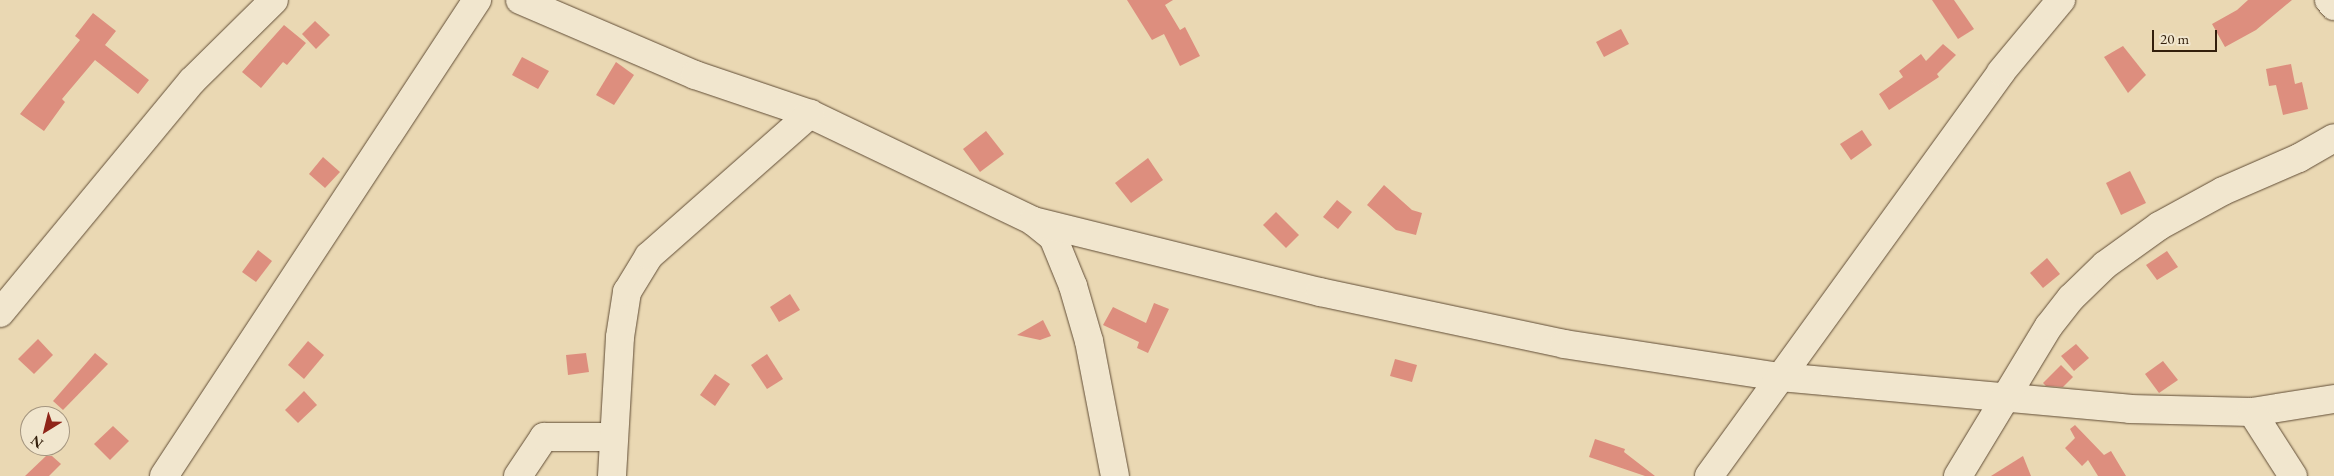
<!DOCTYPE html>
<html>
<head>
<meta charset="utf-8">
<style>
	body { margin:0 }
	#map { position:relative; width:2334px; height:476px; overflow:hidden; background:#ead8b3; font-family:"EB Garamond",serif }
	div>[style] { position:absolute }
	.building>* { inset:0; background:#dd8e7e }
	.roads { filter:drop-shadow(0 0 1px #614d36) drop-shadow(0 0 1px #614d36) }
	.minor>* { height:28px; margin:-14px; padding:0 14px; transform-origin:14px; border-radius:14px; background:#f1e6ce }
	span { translate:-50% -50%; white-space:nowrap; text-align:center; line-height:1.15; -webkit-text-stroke:5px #f1e6ce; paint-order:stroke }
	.north { position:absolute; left:20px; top:406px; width:50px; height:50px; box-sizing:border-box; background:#f1e6ce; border:1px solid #a59680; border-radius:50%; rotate:216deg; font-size:14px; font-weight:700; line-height:20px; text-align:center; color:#331f0c }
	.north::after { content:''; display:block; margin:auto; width:18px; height:22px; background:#8f2418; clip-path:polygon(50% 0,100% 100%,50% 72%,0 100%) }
	.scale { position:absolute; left:2152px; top:30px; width:65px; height:22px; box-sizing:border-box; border:2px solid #331f0c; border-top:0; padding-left:6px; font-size:15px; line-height:18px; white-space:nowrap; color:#331f0c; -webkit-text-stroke:4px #f1e6ce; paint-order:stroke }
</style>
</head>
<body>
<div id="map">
	<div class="building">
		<i style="clip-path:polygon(1127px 0,1173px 0,1165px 5px,1180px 30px,1185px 27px,1200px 56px,1180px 66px,1164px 34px,1152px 40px)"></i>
		<i style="clip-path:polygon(1932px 0,1954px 0,1974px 29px,1958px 39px)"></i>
		<i style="clip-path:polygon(2248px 0,2292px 0,2256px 30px,2225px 47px,2212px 24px,2237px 10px)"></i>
		<i style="clip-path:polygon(93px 13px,116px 31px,105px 45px,149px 80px,138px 94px,95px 60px,62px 99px,65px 102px,44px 131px,20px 114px,80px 40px,75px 36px)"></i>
		<i style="clip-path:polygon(315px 21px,330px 35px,316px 49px,302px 34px)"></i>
		<i style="clip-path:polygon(284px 25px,306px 43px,287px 65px,283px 62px,261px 88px,242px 72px)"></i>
		<i style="clip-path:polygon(1621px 29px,1629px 44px,1604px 57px,1596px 42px)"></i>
		<i style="clip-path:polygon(1943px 44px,1956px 55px,1937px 74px,1939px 77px,1889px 110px,1879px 94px,1903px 77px,1899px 71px,1921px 54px,1926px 61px)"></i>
		<i style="clip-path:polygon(2123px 46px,2146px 75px,2128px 93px,2104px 57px)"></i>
		<i style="clip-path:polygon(522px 57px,549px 71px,538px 89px,512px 75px)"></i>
		<i style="clip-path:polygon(616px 62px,634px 75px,614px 105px,596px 95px)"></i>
		<i style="clip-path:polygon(2291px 64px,2295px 84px,2302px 82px,2308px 109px,2283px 115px,2276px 85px,2269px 86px,2266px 69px)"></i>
		<i style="clip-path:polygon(1862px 130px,1872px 145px,1851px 160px,1840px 144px)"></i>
		<i style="clip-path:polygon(986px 131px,1004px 154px,980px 172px,963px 149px)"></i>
		<i style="clip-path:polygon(323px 157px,340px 172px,325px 188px,309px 174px)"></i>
		<i style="clip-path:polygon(1148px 158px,1163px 180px,1131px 203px,1115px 183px)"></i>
		<i style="clip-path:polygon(2130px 171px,2146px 203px,2121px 215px,2106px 183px)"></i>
		<i style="clip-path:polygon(1384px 185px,1412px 210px,1422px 213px,1416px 235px,1396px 230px,1367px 205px)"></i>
		<i style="clip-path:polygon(1337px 200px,1352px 212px,1338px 229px,1323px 217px)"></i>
		<i style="clip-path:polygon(1276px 212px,1299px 235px,1286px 248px,1263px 225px)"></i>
		<i style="clip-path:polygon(258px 250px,272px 261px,256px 282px,242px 272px)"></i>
		<i style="clip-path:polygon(2167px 251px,2178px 267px,2157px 280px,2146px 265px)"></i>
		<i style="clip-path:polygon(2047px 258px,2060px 274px,2043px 288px,2030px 273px)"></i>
		<i style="clip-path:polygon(790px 294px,800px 310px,779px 322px,770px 307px)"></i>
		<i style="clip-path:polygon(1154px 303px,1169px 309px,1148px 353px,1137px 348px,1139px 342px,1103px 325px,1113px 307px,1146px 323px)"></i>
		<i style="clip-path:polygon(1043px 320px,1051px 336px,1040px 340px,1017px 335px)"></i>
		<i style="clip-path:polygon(38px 339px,53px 355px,34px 374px,18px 359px)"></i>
		<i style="clip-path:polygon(308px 341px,324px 355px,304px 379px,288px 365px)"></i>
		<i style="clip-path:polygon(2076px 344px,2089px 358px,2074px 371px,2061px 356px)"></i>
		<i style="clip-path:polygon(95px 353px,108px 364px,63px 410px,53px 401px)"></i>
		<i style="clip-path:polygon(586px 353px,589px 372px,568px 375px,566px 355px)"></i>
		<i style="clip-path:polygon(767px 354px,783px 379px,767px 389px,751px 365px)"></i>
		<i style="clip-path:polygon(1395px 359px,1417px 365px,1412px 382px,1390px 376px)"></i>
		<i style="clip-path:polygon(2163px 361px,2178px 380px,2159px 393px,2145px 374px)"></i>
		<i style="clip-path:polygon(2061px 365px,2073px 377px,2063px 387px,2046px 386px,2043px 383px)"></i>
		<i style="clip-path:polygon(715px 374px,730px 384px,715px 406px,700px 395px)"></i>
		<i style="clip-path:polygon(304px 391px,317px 405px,298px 423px,285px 410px)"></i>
		<i style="clip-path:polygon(2075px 425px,2104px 455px,2111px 451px,2126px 476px,2098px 476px,2088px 460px,2082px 466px,2065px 448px,2075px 438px,2070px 429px)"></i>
		<i style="clip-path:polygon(113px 426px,129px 441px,110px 460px,94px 444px)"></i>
		<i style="clip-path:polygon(1595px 439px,1625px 449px,1624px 452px,1655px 476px,1645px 476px,1589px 457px)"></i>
		<i style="clip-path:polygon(46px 456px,52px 456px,61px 464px,49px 476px,25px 476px)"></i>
		<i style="clip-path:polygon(2023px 456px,2031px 476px,1991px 476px)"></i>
	</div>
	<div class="roads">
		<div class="minor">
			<i style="left:520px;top:0;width:190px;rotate:23.2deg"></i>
			<i style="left:695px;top:75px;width:121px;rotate:18.7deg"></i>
			<i style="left:810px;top:114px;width:247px;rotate:25.6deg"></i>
			<i style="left:1033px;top:221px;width:26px;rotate:39deg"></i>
			<i style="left:1053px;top:237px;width:53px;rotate:67.8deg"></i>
			<i style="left:1073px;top:286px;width:57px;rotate:73.8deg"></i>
			<i style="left:1089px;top:341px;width:137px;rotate:79.1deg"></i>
			<i style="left:2329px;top:0;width:8px;rotate:50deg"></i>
			<i style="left:1033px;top:221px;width:296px;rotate:13.9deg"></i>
			<i style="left:1320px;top:292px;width:249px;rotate:12deg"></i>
			<i style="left:1564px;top:344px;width:219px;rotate:8.7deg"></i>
			<i style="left:1780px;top:377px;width:351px;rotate:5.2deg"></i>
			<i style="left:2130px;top:409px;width:122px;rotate:1.4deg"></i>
			<i style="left:2252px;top:412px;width:83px;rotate:-9deg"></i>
			<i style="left:0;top:313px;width:301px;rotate:-50.4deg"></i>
			<i style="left:192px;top:81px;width:115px;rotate:-44.6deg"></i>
			<i style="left:2252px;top:412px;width:76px;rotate:57.4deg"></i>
			<i style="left:164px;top:476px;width:570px;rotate:-56.67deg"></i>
			<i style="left:518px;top:476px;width:47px;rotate:-56.3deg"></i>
			<i style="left:544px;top:437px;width:70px"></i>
			<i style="left:612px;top:476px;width:139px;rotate:-86.7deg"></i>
			<i style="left:620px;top:337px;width:46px;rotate:-81.2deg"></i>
			<i style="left:627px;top:292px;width:42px;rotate:-58.6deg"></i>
			<i style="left:649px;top:256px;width:215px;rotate:-41.4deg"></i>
			<i style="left:1709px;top:476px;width:498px;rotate:-54.1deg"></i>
			<i style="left:2001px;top:72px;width:94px;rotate:-50.2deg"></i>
			<i style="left:1958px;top:476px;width:175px;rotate:-58.8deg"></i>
			<i style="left:2049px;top:326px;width:36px;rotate:-52deg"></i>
			<i style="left:2071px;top:298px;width:47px;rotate:-44.1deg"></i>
			<i style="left:2105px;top:265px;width:67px;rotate:-35.8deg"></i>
			<i style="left:2159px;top:226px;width:73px;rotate:-28.7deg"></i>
			<i style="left:2223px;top:191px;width:83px;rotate:-23.5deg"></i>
			<i style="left:2299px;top:158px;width:40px;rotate:-29.7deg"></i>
		</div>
	</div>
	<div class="north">N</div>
	<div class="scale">20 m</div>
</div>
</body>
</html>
